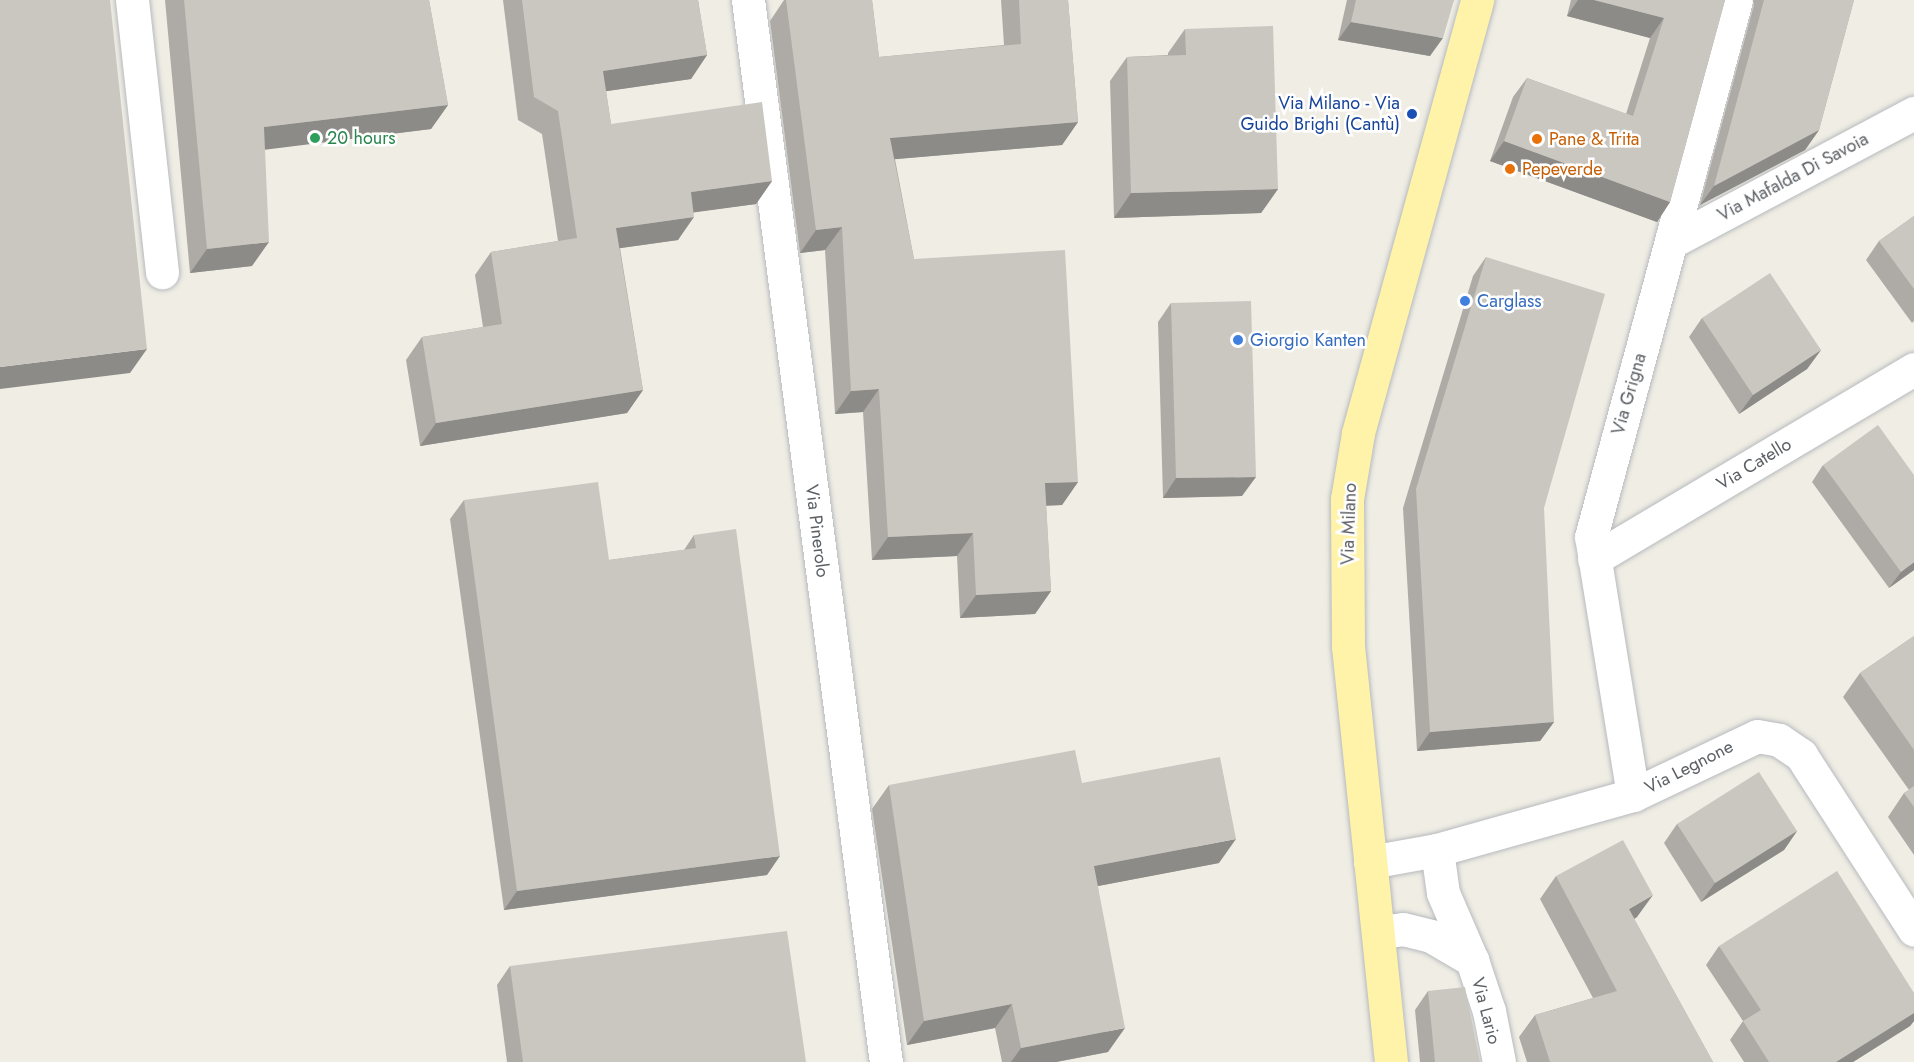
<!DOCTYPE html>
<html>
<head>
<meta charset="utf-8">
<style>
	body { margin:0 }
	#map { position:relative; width:1914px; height:1062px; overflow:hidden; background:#efede4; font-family:Jost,sans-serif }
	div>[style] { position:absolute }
	.roads { filter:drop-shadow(0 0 2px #b7babe) drop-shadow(0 0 2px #b7babe) }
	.minor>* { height:33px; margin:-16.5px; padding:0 16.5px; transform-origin:16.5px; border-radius:16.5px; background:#fff }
	.major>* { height:33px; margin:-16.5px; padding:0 16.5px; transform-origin:16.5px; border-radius:16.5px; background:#fff3a9 }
	.wall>* { inset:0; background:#aeaba6 }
	.shaded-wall>* { inset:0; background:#8d8b87 }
	.building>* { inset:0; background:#cac7c1 }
	.dots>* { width:16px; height:16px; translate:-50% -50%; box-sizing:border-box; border:3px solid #fff; border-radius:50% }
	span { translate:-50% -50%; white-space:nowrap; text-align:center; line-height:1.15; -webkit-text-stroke:5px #fff; paint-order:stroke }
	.transit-label { font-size:18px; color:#164399 }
	.right { translate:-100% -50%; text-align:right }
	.leisure-label { font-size:18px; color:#27864d }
	.left { translate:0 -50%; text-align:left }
	.food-label { font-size:18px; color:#c56008 }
	.street-label { font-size:18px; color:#5c6065 }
	.shop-label { font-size:18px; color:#366cbe }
</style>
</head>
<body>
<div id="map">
	<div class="roads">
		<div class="minor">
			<i style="left:132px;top:0;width:274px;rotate:83.7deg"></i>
			<i style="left:748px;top:0;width:1071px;rotate:82.6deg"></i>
			<i style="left:1673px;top:241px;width:273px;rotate:-28deg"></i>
			<i style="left:1594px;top:559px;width:372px;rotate:-30.7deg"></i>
			<i style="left:1633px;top:795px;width:261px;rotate:-99.2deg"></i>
			<i style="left:1591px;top:537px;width:556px;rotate:-74.89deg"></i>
			<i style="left:1437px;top:850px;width:43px;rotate:82.1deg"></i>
			<i style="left:1443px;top:893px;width:73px;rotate:66.6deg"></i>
			<i style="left:1370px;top:862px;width:68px;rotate:-10.2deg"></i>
			<i style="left:1437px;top:850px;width:204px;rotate:-15.7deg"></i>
			<i style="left:1633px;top:795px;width:137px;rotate:-25.4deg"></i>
			<i style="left:1757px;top:736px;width:22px;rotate:10deg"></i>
			<i style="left:1779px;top:740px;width:27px;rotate:34deg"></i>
			<i style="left:1801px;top:755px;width:208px;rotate:57.1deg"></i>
			<i style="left:1380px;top:932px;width:23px;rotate:-7deg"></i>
			<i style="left:1403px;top:929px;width:29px;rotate:14deg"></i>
			<i style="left:1431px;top:936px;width:48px;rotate:30.3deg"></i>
			<i style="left:1472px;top:960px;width:54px;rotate:71.6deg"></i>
			<i style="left:1489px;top:1011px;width:52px;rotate:78.9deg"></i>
		</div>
		<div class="major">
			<i style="left:1391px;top:1062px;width:417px;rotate:-95.9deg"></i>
			<i style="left:1348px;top:647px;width:148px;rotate:-90.4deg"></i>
			<i style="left:1347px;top:499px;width:67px;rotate:-80.5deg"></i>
			<i style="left:1358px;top:433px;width:449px;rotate:-74.6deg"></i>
		</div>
	</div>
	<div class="wall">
		<i style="clip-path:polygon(165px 0,429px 0,448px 105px,431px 129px,265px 149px,252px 266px,190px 273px)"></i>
		<i style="clip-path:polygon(503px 0,698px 0,707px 55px,691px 79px,606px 91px,611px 124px,772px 181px,756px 204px,694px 212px,678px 240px,620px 248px,643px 390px,627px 413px,420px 446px,406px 360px,422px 337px,483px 327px,475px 275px,491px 252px,558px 241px,542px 134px,518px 120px)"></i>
		<i style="clip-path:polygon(784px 0,872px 0,879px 57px,1004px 45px,1001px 0,1068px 0,1078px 122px,1062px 145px,895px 159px,914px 259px,1078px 482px,1062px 505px,1046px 506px,1051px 591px,1035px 614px,960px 618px,957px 556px,872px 560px,863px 412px,835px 414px,825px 250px,800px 253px,770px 21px)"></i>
		<i style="clip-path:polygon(1347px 0,1454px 0,1430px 56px,1338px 40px)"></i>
		<i style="clip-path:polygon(1571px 0,1725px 0,1670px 202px,1657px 222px,1490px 161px,1513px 97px,1527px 78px,1626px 114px,1650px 38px,1567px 16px)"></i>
		<i style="clip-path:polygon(1753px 0,1854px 0,1819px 130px,1805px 150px,1700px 205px,1754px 5px)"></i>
		<i style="clip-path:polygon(1185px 29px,1278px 189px,1261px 213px,1114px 218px,1110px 81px,1127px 57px,1168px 55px,1168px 53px)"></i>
		<i style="clip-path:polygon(1914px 216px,1914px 321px,1912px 323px,1866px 260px,1879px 241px)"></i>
		<i style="clip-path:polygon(1486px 257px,1554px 722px,1540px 741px,1417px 751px,1403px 508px,1473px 276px)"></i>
		<i style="clip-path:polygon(1171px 303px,1242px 496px,1163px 498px,1158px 322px)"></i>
		<i style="clip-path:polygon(1702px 318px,1821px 350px,1807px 369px,1739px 414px,1689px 337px)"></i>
		<i style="clip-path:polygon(1823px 465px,1914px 570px,1889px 588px,1812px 482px)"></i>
		<i style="clip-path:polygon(464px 500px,609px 560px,684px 550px,694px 535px,767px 875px,504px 910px,450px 519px)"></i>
		<i style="clip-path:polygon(1914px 636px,1914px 855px,1888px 817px,1904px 793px,1909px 790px,1843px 697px,1860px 673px)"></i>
		<i style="clip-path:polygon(1082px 783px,1219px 863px,1098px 886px,1108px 1052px,1056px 1062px,1002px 1062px,995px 1028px,907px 1045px,872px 809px,889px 785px)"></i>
		<i style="clip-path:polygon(1677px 824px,1797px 831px,1784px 850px,1701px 902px,1664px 843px)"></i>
		<i style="clip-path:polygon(1556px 876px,1637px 917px,1634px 919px,1713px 1062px,1527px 1062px,1519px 1037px,1535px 1015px,1593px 998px,1540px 899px)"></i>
		<i style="clip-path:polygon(1719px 946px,1914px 993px,1914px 1021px,1910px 1026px,1853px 1062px,1744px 1062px,1730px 1040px,1743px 1021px,1706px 965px)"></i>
		<i style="clip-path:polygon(510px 966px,806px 1062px,507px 1062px,497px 985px)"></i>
		<i style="clip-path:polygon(1428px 991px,1480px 1062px,1420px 1062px,1415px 1010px)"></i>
	</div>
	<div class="shaded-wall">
		<i style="clip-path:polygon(1578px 0,1594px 0,1664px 18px,1650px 38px,1567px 16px)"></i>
		<i style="clip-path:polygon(1351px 22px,1443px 38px,1430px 56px,1338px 40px)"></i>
		<i style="clip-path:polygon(707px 55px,691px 79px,587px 94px,603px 71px)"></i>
		<i style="clip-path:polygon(448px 105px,431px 129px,247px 152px,264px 127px)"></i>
		<i style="clip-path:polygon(1078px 122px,1062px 145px,874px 161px,890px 138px)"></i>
		<i style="clip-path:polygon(1819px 130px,1805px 150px,1700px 205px,1714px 186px)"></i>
		<i style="clip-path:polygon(1504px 141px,1670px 202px,1657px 222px,1490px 161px)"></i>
		<i style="clip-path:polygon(772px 181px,756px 204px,675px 215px,691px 192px)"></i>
		<i style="clip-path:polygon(1278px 189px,1261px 213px,1114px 218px,1131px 193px)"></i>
		<i style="clip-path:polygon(694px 217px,678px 240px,600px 251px,616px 228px)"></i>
		<i style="clip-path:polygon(842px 227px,825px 250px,800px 253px,816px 230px)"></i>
		<i style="clip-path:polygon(269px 242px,252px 266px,190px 273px,207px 249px)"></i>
		<i style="clip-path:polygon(147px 349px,130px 373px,0 389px,0 367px)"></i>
		<i style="clip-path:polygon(1821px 350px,1807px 369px,1739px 414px,1753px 395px)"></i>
		<i style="clip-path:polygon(879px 389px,863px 412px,835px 414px,851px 391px)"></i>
		<i style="clip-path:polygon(643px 390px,627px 413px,420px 446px,436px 423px)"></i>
		<i style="clip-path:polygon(1256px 477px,1242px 496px,1163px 498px,1176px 478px)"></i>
		<i style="clip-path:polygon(1078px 482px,1062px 505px,1029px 506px,1045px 483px)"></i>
		<i style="clip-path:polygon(973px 533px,957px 556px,872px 560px,888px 537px)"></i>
		<i style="clip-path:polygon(1914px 562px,1914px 570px,1889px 588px,1901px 572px)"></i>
		<i style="clip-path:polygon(1051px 591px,1035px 614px,960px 618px,976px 595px)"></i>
		<i style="clip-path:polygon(1554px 722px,1540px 741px,1417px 751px,1430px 732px)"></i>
		<i style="clip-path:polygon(1797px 831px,1784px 850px,1701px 902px,1715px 883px)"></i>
		<i style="clip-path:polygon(1236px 839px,1219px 863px,1077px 890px,1094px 866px)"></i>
		<i style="clip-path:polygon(780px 856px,767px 875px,504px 910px,517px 891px)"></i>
		<i style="clip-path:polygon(1653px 895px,1637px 917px,1613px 932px,1629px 909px)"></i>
		<i style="clip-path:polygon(1012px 1004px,995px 1028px,907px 1045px,924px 1021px)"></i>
		<i style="clip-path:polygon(1914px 1013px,1914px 1021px,1910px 1026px,1853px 1062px,1836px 1062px)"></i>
		<i style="clip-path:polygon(1125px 1028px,1108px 1052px,1056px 1062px,1011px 1062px,1021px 1048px)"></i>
	</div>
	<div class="building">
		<i style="clip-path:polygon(0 0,110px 0,147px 349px,0 367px)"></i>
		<i style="clip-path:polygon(184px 0,429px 0,448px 105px,264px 127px,269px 242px,207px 249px)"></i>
		<i style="clip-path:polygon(522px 0,698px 0,707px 55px,603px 71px,611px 124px,762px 102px,772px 181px,691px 192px,694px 217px,616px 228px,643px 390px,436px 423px,422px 337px,502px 324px,491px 252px,577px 238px,558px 111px,534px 97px)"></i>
		<i style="clip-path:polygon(786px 0,872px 0,879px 57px,1021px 44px,1019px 0,1068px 0,1078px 122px,890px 138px,914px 259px,1065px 250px,1078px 482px,1045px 483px,1051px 591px,976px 595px,973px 533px,888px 537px,879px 389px,851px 391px,842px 227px,816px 230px)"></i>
		<i style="clip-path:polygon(1356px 0,1454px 0,1443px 38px,1351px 22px)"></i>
		<i style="clip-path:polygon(1594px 0,1725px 0,1670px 202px,1504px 141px,1527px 78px,1633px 116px,1664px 18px)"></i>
		<i style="clip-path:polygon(1764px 0,1854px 0,1819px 130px,1714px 186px)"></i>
		<i style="clip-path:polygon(1273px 26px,1278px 189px,1131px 193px,1127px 57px,1186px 55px,1185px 29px)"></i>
		<i style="clip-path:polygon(1914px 216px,1914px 289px,1879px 241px)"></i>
		<i style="clip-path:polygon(1486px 257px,1605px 294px,1544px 508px,1554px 722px,1430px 732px,1416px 489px)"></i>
		<i style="clip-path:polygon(1770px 273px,1821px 350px,1753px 395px,1702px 318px)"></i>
		<i style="clip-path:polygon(1251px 301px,1256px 477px,1176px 478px,1171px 303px)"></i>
		<i style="clip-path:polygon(1878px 425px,1914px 475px,1914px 562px,1901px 572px,1823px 465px)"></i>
		<i style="clip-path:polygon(598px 482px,609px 560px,696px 548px,694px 535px,736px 529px,780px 856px,517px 891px,464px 500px)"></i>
		<i style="clip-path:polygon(1914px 636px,1914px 750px,1860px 673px)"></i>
		<i style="clip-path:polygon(1075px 750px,1082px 783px,1220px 757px,1236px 839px,1094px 866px,1125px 1028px,1021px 1048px,1012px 1004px,924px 1021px,889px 785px)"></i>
		<i style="clip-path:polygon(1759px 772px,1797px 831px,1715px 883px,1677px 824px)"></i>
		<i style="clip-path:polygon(1914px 786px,1914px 807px,1904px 793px)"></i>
		<i style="clip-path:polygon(1623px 840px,1653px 895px,1629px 909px,1713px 1062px,1550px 1062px,1535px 1015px,1617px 991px,1556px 876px)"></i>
		<i style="clip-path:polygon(1837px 871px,1914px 993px,1914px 1013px,1836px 1062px,1769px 1062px,1743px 1021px,1761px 1010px,1719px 946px)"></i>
		<i style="clip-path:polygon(787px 931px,806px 1062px,523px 1062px,510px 966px)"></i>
		<i style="clip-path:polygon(1465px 987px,1480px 1062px,1435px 1062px,1428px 991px)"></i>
	</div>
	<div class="dots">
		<i style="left:1412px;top:114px;background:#1a4fb4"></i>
		<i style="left:315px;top:138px;background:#2e9e5b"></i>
		<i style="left:1537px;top:139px;background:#e8710a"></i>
		<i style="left:1510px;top:169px;background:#e8710a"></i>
		<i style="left:1465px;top:301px;background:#3f7fe0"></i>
		<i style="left:1238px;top:340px;background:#3f7fe0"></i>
	</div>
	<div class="transit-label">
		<span class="right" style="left:1400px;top:114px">Via Milano - Via<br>Guido Brighi (Cantù)</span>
	</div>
	<div class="leisure-label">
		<span class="left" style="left:327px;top:138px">20 hours</span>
	</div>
	<div class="food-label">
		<span class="left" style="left:1549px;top:139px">Pane &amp; Trita</span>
		<span class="left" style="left:1522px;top:169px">Pepeverde</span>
	</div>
	<div class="street-label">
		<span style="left:1793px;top:177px;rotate:-28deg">Via Mafalda Di Savoia</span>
		<span style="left:1629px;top:394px;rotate:-74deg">Via Grigna</span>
		<span style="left:1754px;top:464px;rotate:-31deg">Via Catello</span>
		<span style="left:1349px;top:524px;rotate:-88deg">Via Milano</span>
		<span style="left:817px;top:531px;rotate:83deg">Via Pinerolo</span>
		<span style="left:1689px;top:767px;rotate:-27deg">Via Legnone</span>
		<span style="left:1486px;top:1011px;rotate:75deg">Via Lario</span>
	</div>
	<div class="shop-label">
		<span class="left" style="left:1477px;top:301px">Carglass</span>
		<span class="left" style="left:1250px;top:340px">Giorgio Kanten</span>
	</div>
</div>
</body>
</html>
